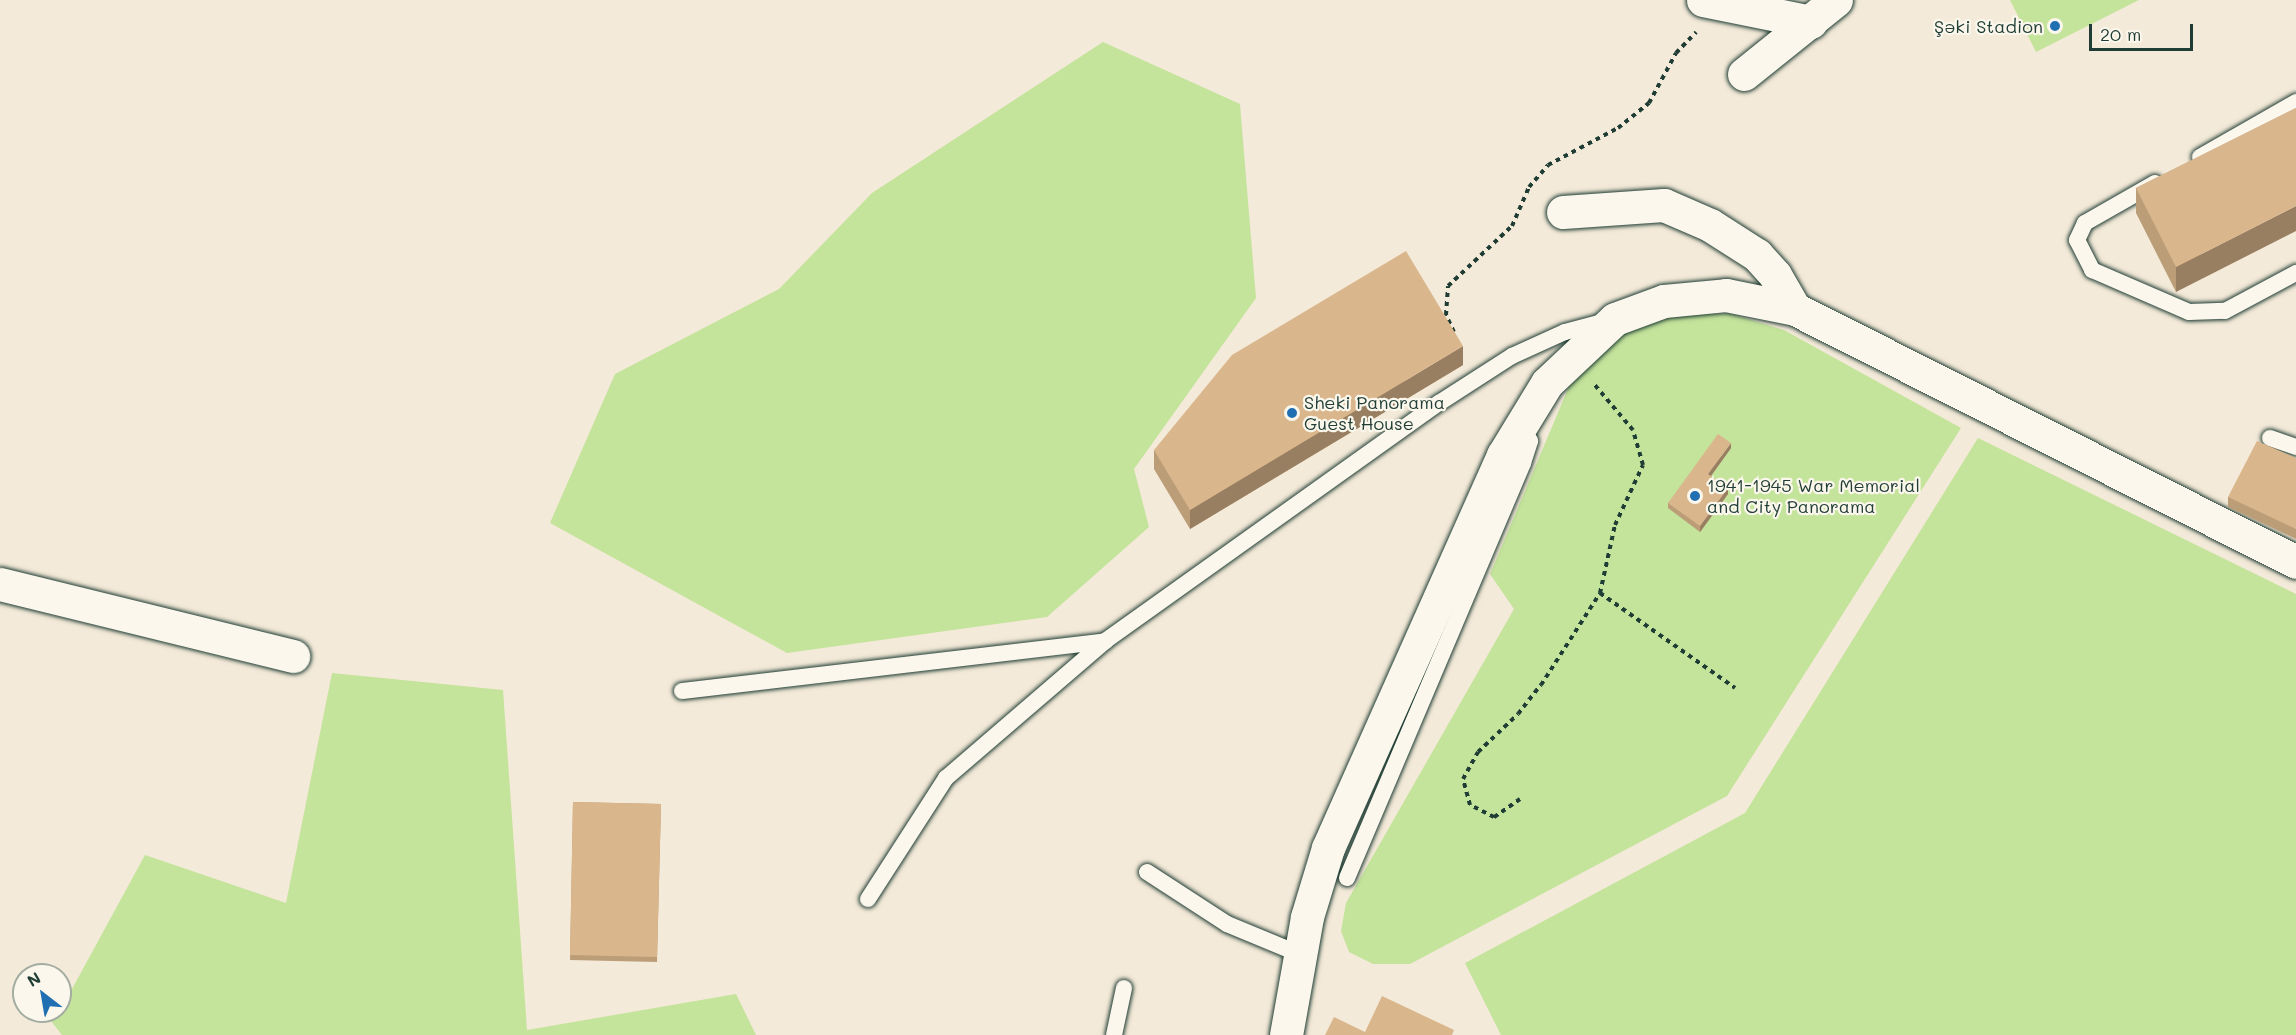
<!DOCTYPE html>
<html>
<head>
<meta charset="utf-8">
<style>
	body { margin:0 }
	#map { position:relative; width:2296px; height:1035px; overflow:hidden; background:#f4ead9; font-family:Mali,sans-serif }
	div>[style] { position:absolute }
	.green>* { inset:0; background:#c4e39b }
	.path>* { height:4px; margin-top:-2px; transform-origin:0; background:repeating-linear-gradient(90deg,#1f3d34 0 4.5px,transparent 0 9px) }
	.roads { filter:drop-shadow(0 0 2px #1f3d34) drop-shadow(0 0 2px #1f3d34) }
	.service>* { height:16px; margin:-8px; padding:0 8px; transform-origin:8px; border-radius:8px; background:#fbf7ec }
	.minor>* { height:33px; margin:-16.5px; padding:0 16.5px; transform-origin:16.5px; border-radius:16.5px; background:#fbf7ec }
	.wall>* { inset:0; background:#bb9d78 }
	.shaded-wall>* { inset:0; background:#997f62 }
	.building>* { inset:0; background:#dab68c }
	.dots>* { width:16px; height:16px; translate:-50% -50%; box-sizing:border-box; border:3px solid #fbf7ec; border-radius:50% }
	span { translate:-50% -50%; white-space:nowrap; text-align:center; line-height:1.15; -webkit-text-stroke:4.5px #fbf7ec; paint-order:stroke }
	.poi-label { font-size:18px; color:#1f3d34 }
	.right { translate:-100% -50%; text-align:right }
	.left { translate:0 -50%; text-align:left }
	.north { position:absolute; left:12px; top:963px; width:60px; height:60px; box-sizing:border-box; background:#fbf7ec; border:2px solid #a3ada2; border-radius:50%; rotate:329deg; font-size:16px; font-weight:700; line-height:24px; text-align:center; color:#1f3d34 }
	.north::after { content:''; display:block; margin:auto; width:21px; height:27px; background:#1f6fb2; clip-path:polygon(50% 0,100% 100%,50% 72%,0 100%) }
	.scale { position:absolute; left:2089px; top:24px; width:104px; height:27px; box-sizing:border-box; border:3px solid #1f3d34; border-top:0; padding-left:8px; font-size:18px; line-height:21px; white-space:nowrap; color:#1f3d34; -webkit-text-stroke:4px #fbf7ec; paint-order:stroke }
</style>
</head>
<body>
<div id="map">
	<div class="green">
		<i style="clip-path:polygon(2010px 0,2139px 0,2036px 52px)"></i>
		<i style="clip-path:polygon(1103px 42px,1240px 104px,1256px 298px,1134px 469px,1149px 527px,1047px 617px,787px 653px,550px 523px,615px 374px,779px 289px,872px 193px)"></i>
		<i style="clip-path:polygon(1681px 313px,1731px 314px,1784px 330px,1961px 428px,1727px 796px,1410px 964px,1373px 964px,1349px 952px,1341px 931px,1346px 903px,1514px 609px,1490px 574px,1570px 384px,1608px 344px,1636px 327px)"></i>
		<i style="clip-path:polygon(1978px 438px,2296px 594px,2296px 1035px,1501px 1035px,1465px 963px,1745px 813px)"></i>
		<i style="clip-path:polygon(332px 673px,503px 690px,527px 1030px,736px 994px,756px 1035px,62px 1035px,51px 1021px,60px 1011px,145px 855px,286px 903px)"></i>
	</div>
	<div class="path">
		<i style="left:1454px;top:332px;width:19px;rotate:-115deg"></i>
		<i style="left:1446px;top:315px;width:29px;rotate:-86deg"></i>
		<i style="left:1448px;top:286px;width:88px;rotate:-43.2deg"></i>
		<i style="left:1512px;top:226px;width:43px;rotate:-66.4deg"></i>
		<i style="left:1529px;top:187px;width:29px;rotate:-49deg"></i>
		<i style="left:1548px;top:165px;width:79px;rotate:-27.9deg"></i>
		<i style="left:1618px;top:128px;width:40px;rotate:-39deg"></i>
		<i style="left:1649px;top:103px;width:57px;rotate:-61.6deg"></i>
		<i style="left:1676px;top:53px;width:29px;rotate:-46deg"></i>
		<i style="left:1600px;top:593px;width:165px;rotate:35.1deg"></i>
		<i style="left:1520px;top:799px;width:32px;rotate:145deg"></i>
		<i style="left:1494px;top:817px;width:27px;rotate:-153deg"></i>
		<i style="left:1470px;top:805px;width:27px;rotate:-105deg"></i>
		<i style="left:1463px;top:779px;width:31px;rotate:-61deg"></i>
		<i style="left:1478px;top:752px;width:55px;rotate:-43.5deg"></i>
		<i style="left:1518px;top:714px;width:37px;rotate:-52deg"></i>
		<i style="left:1541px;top:685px;width:109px;rotate:-57.3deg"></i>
		<i style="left:1600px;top:593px;width:70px;rotate:-77.6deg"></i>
		<i style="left:1615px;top:525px;width:66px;rotate:-65deg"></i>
		<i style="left:1643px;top:465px;width:36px;rotate:-106deg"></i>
		<i style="left:1633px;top:430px;width:60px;rotate:-130.3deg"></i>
	</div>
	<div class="roads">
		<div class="service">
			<i style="left:2200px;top:157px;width:111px;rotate:-29.8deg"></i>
			<i style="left:2155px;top:183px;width:81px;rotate:150.3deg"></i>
			<i style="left:2085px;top:223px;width:19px;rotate:115deg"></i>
			<i style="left:2077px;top:240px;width:34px;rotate:63deg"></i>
			<i style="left:2092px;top:270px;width:106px;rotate:23.4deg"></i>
			<i style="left:2189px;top:312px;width:36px;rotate:-2deg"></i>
			<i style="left:2225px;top:311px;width:81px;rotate:-28.2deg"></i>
			<i style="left:2270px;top:438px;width:28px;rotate:19deg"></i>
			<i style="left:682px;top:691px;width:426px;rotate:-6.7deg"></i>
			<i style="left:1147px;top:872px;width:95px;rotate:33deg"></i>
			<i style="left:1227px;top:924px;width:81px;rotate:22.5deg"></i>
			<i style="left:1347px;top:878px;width:451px;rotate:-67deg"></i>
			<i style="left:1523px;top:463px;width:23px;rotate:-72deg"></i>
			<i style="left:1530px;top:441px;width:18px;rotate:-119deg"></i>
			<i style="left:868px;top:899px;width:144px;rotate:-57.2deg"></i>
			<i style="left:946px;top:778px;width:210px;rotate:-40.7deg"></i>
			<i style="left:1105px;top:641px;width:410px;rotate:-35.5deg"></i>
			<i style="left:1439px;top:403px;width:87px;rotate:-32.8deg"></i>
			<i style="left:1512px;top:356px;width:58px;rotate:-24.4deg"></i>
			<i style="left:1565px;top:332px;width:39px;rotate:-15deg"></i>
			<i style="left:1114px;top:1035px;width:48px;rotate:-78deg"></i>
		</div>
		<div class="minor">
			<i style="left:1703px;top:0;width:110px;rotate:11.5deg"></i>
			<i style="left:1744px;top:74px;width:118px;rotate:-38.8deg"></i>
			<i style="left:1563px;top:212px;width:101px;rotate:-4deg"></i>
			<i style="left:1664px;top:205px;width:50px;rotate:23.5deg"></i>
			<i style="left:1710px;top:225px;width:56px;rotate:32.6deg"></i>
			<i style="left:1757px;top:255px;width:27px;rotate:48deg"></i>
			<i style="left:1775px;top:275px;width:39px;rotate:60deg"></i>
			<i style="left:0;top:584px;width:302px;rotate:13.8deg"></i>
			<i style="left:1286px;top:1035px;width:120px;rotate:-79.9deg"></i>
			<i style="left:1307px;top:917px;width:72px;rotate:-73.1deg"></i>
			<i style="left:1328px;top:848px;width:430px;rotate:-66deg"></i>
			<i style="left:1503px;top:455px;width:84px;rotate:-58.6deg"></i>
			<i style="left:1547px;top:383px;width:93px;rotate:-43.3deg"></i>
			<i style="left:1615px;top:319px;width:52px;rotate:-20.2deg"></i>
			<i style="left:1664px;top:301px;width:62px;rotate:-5.5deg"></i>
			<i style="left:1726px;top:295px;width:70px;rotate:11.5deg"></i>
			<i style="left:1795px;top:309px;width:561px;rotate:26.79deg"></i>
		</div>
	</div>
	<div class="wall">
		<i style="clip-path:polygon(2296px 108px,2176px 292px,2136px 213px,2136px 188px)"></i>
		<i style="clip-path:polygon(1463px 365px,1190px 529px,1154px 469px,1154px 450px)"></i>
		<i style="clip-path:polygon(1731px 448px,1711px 476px,1728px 494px,1700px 532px,1668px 508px,1668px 503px)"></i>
		<i style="clip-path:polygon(2296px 458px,2296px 539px,2228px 507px,2228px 497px)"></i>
		<i style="clip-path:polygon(573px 802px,661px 804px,657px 962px,570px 960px)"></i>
	</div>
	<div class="shaded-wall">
		<i style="clip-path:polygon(2296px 206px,2296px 231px,2176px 292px,2176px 267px)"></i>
		<i style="clip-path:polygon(1463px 346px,1463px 365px,1190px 529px,1190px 510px)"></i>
		<i style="clip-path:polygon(1731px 443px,1731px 448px,1708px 480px,1708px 474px)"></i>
		<i style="clip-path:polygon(1728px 488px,1728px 494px,1700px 532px,1700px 526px)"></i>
	</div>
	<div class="building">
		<i style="clip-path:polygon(2296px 108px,2296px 206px,2176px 267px,2136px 188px)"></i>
		<i style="clip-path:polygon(1406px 251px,1463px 346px,1190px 510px,1154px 450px,1232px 355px)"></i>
		<i style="clip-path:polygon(1718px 434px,1731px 443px,1708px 474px,1728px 488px,1700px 526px,1668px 503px)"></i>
		<i style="clip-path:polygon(2257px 441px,2296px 458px,2296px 529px,2228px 497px)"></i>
		<i style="clip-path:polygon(573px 802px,661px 804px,657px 957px,570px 955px)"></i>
		<i style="clip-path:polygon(1382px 996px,1454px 1030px,1452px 1035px,1325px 1035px,1334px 1017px,1365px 1032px)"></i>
	</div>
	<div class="dots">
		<i style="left:2055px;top:26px;background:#1f6fb2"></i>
		<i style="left:1292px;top:413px;background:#1f6fb2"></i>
		<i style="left:1695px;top:496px;background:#1f6fb2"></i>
	</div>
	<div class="poi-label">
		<span class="right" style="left:2043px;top:26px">Şəki Stadion</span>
		<span class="left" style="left:1304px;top:413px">Sheki Panorama<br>Guest House</span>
		<span class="left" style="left:1707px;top:496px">1941-1945 War Memorial<br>and City Panorama</span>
	</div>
	<div class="north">N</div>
	<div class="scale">20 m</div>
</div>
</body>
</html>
